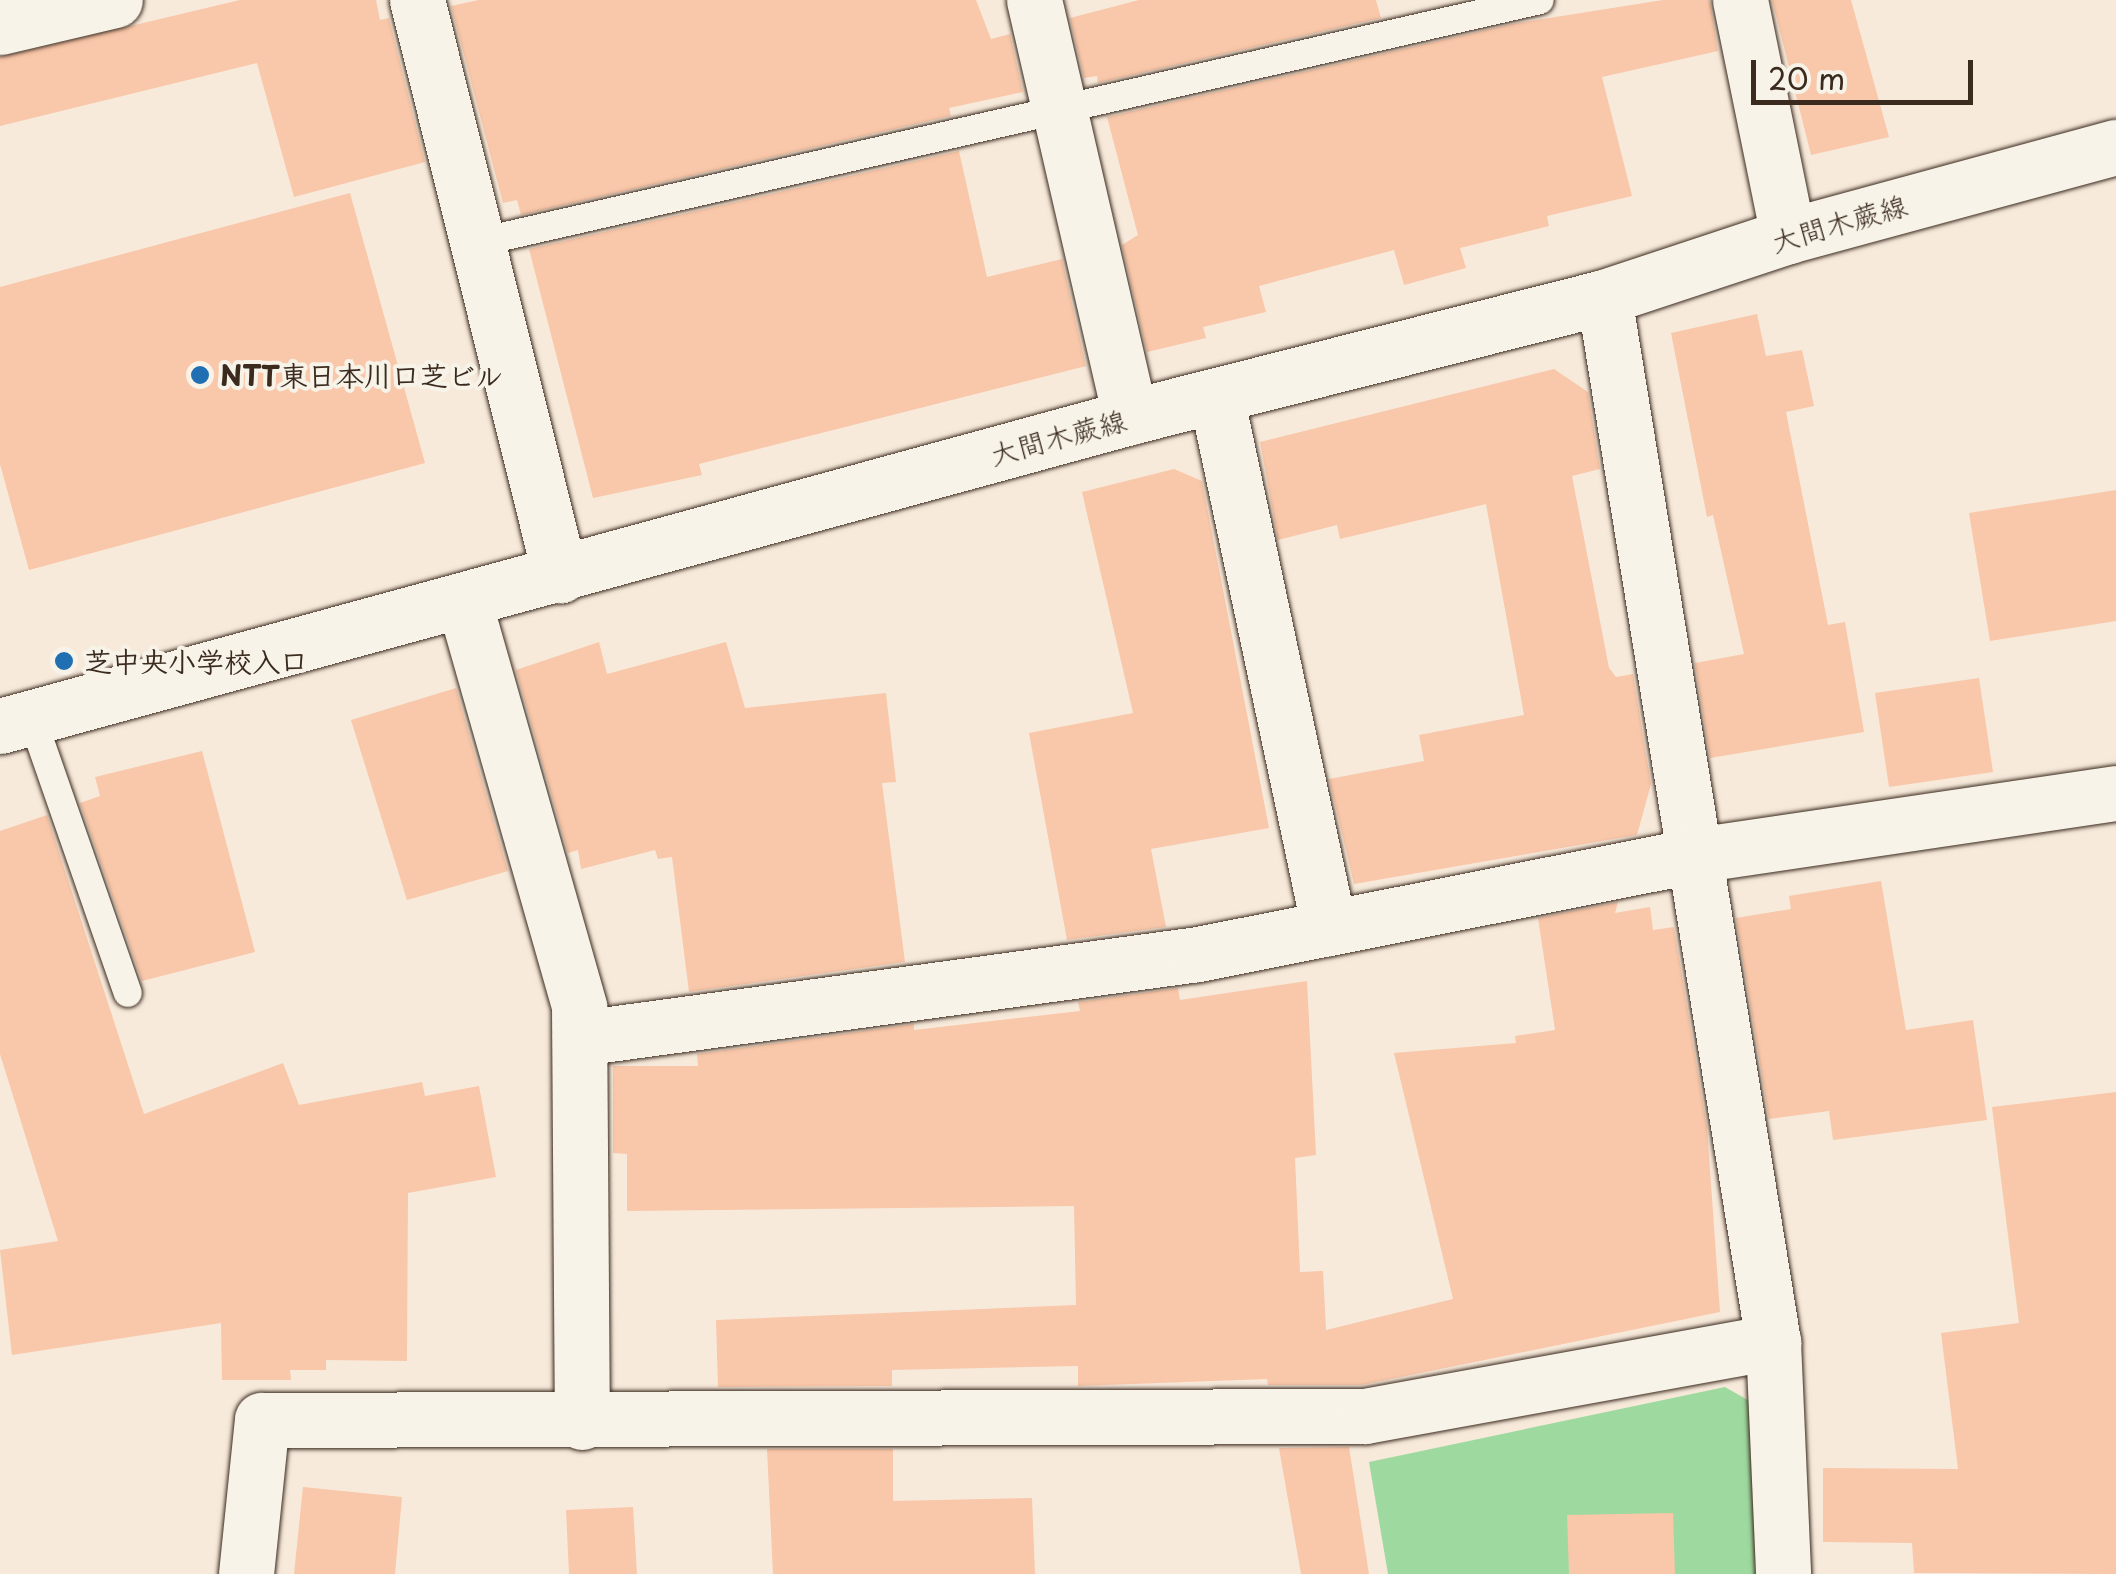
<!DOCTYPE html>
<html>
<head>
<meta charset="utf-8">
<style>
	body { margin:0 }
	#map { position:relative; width:2116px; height:1574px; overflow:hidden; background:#f7eadb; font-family:"Playpen Sans","Klee One",sans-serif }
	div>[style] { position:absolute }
	.green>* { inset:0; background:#9edaa0 }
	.building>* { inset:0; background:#f9c7a9 }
	.roads { filter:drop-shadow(0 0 2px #3b2a1e) drop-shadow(0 0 2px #3b2a1e) }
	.service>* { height:28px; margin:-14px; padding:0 14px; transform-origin:14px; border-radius:14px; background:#f7f3e8 }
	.minor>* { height:55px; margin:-27.5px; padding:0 27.5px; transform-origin:27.5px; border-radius:27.5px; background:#f7f3e8 }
	.secondary>* { height:55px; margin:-27.5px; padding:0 27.5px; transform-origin:27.5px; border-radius:27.5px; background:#f7f3e8 }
	.dots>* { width:28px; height:28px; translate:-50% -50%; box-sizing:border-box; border:5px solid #f7f3e8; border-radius:50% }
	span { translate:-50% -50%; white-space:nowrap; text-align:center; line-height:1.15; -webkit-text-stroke:8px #f7f3e8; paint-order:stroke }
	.street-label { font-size:28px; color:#3b2a1e }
	.poi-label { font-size:28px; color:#3b2a1e; font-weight:700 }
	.left { translate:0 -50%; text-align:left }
	.scale { position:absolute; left:1751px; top:60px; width:222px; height:45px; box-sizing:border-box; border:5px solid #3b2a1e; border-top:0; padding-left:12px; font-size:30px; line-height:35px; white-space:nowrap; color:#3b2a1e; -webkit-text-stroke:8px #f7f3e8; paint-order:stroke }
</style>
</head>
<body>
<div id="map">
	<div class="green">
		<i style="clip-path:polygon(1725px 1387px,1753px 1403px,1755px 1574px,1388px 1574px,1369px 1462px)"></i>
	</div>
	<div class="building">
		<i style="clip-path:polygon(240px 0,376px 0,380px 20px,389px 18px,425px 162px,294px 197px,257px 63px,0 126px,0 57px)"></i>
		<i style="clip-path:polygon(479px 0,976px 0,991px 39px,1010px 34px,1023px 92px,949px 108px,951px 116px,521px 215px,517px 200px,503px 203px,451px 6px)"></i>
		<i style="clip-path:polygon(1139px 0,1376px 0,1381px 18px,1098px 83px,1097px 76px,1084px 78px,1070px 18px)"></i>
		<i style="clip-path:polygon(1663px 0,1710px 0,1718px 51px,1602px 77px,1632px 196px,1547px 216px,1549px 226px,1460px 248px,1466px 268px,1404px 285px,1394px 250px,1259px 286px,1266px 312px,1203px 327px,1206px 338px,1147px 352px,1122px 245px,1138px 235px,1107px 117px,1512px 24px)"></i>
		<i style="clip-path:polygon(1772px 0,1851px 0,1889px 137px,1811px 155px)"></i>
		<i style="clip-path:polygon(959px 151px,987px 277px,1062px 259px,1086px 366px,699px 464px,702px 475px,593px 498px,529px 249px)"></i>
		<i style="clip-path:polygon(350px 193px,425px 463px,29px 570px,0 464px,0 287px)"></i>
		<i style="clip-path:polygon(1757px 314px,1766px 356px,1802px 350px,1814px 406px,1786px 412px,1828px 625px,1845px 622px,1864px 732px,1710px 758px,1695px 663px,1744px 654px,1713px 515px,1707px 517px,1671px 333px)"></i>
		<i style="clip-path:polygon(1554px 369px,1588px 392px,1600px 469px,1572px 476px,1609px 668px,1616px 677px,1633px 674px,1651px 784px,1637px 835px,1354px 884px,1329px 779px,1424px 761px,1419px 735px,1524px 715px,1486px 504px,1340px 539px,1337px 525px,1278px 540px,1260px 442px)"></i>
		<i style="clip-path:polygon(1174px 469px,1202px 481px,1269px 828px,1151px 849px,1166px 927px,1067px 940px,1029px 733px,1133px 713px,1082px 492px)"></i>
		<i style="clip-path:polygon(2116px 490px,2116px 621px,1990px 641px,1969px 513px)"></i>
		<i style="clip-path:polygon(599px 642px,607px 674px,726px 642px,745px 708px,886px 693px,896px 782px,882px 783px,905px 962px,689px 992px,672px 857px,658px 859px,655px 850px,581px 869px,578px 850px,568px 853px,516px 670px)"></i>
		<i style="clip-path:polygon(1979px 678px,1993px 772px,1889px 787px,1875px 693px)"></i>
		<i style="clip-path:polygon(456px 688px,508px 871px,407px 900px,351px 720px)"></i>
		<i style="clip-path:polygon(202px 751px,255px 952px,142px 981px,80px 803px,100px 796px,95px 777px)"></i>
		<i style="clip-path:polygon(47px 815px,144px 1114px,283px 1063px,299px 1105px,422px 1082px,425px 1096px,479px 1086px,496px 1177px,408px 1193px,407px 1361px,326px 1360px,326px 1370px,290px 1370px,291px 1380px,222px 1380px,221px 1323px,12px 1355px,0 1250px,58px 1241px,0 1054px,0 831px)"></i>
		<i style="clip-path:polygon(1881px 881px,1906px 1030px,1973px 1020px,1987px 1120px,1833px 1140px,1829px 1111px,1769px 1119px,1736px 918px,1791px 909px,1789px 896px)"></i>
		<i style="clip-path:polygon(1618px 902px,1615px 913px,1650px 907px,1653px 930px,1674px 927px,1707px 1127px,1720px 1312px,1362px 1385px,1268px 1385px,1267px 1379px,1078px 1386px,1078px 1366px,892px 1370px,892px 1386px,718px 1387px,716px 1320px,1076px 1305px,1074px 1206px,627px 1211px,627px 1154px,613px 1153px,613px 1066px,698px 1066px,697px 1054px,914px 1024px,914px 1030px,1080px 1011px,1078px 1002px,1178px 988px,1180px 1000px,1307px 981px,1316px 1155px,1295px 1158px,1300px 1272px,1323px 1271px,1326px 1330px,1453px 1299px,1394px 1053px,1516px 1043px,1515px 1036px,1555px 1030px,1538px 918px)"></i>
		<i style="clip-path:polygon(2116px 1092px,2116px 1574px,1914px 1573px,1912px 1543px,1823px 1542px,1823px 1468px,1958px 1469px,1941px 1333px,2019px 1323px,1992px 1107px)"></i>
		<i style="clip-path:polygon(1349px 1447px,1369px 1574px,1301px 1574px,1279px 1448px)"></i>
		<i style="clip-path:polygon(767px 1449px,893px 1449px,893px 1501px,1032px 1498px,1035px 1574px,773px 1574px)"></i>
		<i style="clip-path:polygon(303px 1487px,402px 1497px,395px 1574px,294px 1574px)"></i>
		<i style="clip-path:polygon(633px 1507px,637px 1574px,569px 1574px,566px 1510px)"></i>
		<i style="clip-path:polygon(1673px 1513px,1675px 1574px,1569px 1574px,1567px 1515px)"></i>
	</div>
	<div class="roads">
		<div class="service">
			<i style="left:475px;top:243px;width:1092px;rotate:-12.85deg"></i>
			<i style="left:32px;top:718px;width:291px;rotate:70.8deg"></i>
		</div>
		<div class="minor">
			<i style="left:417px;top:0;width:593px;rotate:76.03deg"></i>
			<i style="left:1034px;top:0;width:428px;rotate:77deg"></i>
			<i style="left:1740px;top:0;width:241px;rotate:78.5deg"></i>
			<i style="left:0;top:27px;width:118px;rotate:-13.2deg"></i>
			<i style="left:1604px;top:297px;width:1059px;rotate:80.81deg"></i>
			<i style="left:1773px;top:1342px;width:232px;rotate:87.5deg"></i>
			<i style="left:1216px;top:396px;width:544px;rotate:78.01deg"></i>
			<i style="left:464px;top:602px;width:421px;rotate:74.1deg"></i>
			<i style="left:579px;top:1007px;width:415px;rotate:89.6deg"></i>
			<i style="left:580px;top:1038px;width:624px;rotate:-7.74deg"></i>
			<i style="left:1198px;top:954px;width:508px;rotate:-11.24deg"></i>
			<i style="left:1696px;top:855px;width:425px;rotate:-8.4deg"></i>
			<i style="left:246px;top:1574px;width:155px;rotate:-84.1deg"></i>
			<i style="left:262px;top:1420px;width:1103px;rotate:-0.21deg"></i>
			<i style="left:1365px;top:1416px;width:415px;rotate:-10.3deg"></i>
		</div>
		<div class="secondary">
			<i style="left:0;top:726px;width:1171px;rotate:-15.29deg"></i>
			<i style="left:1130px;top:417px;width:489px;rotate:-14.2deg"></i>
			<i style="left:1604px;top:297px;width:194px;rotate:-18.3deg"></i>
			<i style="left:1788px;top:236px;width:340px;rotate:-15.2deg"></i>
		</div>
	</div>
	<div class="dots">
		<i style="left:200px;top:375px;background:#1f6fb2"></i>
		<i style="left:64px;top:661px;background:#1f6fb2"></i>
	</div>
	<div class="street-label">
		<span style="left:1839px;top:223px;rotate:-16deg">大間木蕨線</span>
		<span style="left:1058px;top:437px;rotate:-15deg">大間木蕨線</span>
	</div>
	<div class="poi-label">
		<span class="left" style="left:220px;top:375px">NTT東日本川口芝ビル</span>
		<span class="left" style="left:84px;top:661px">芝中央小学校入口</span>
	</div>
	<div class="scale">20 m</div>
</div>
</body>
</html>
